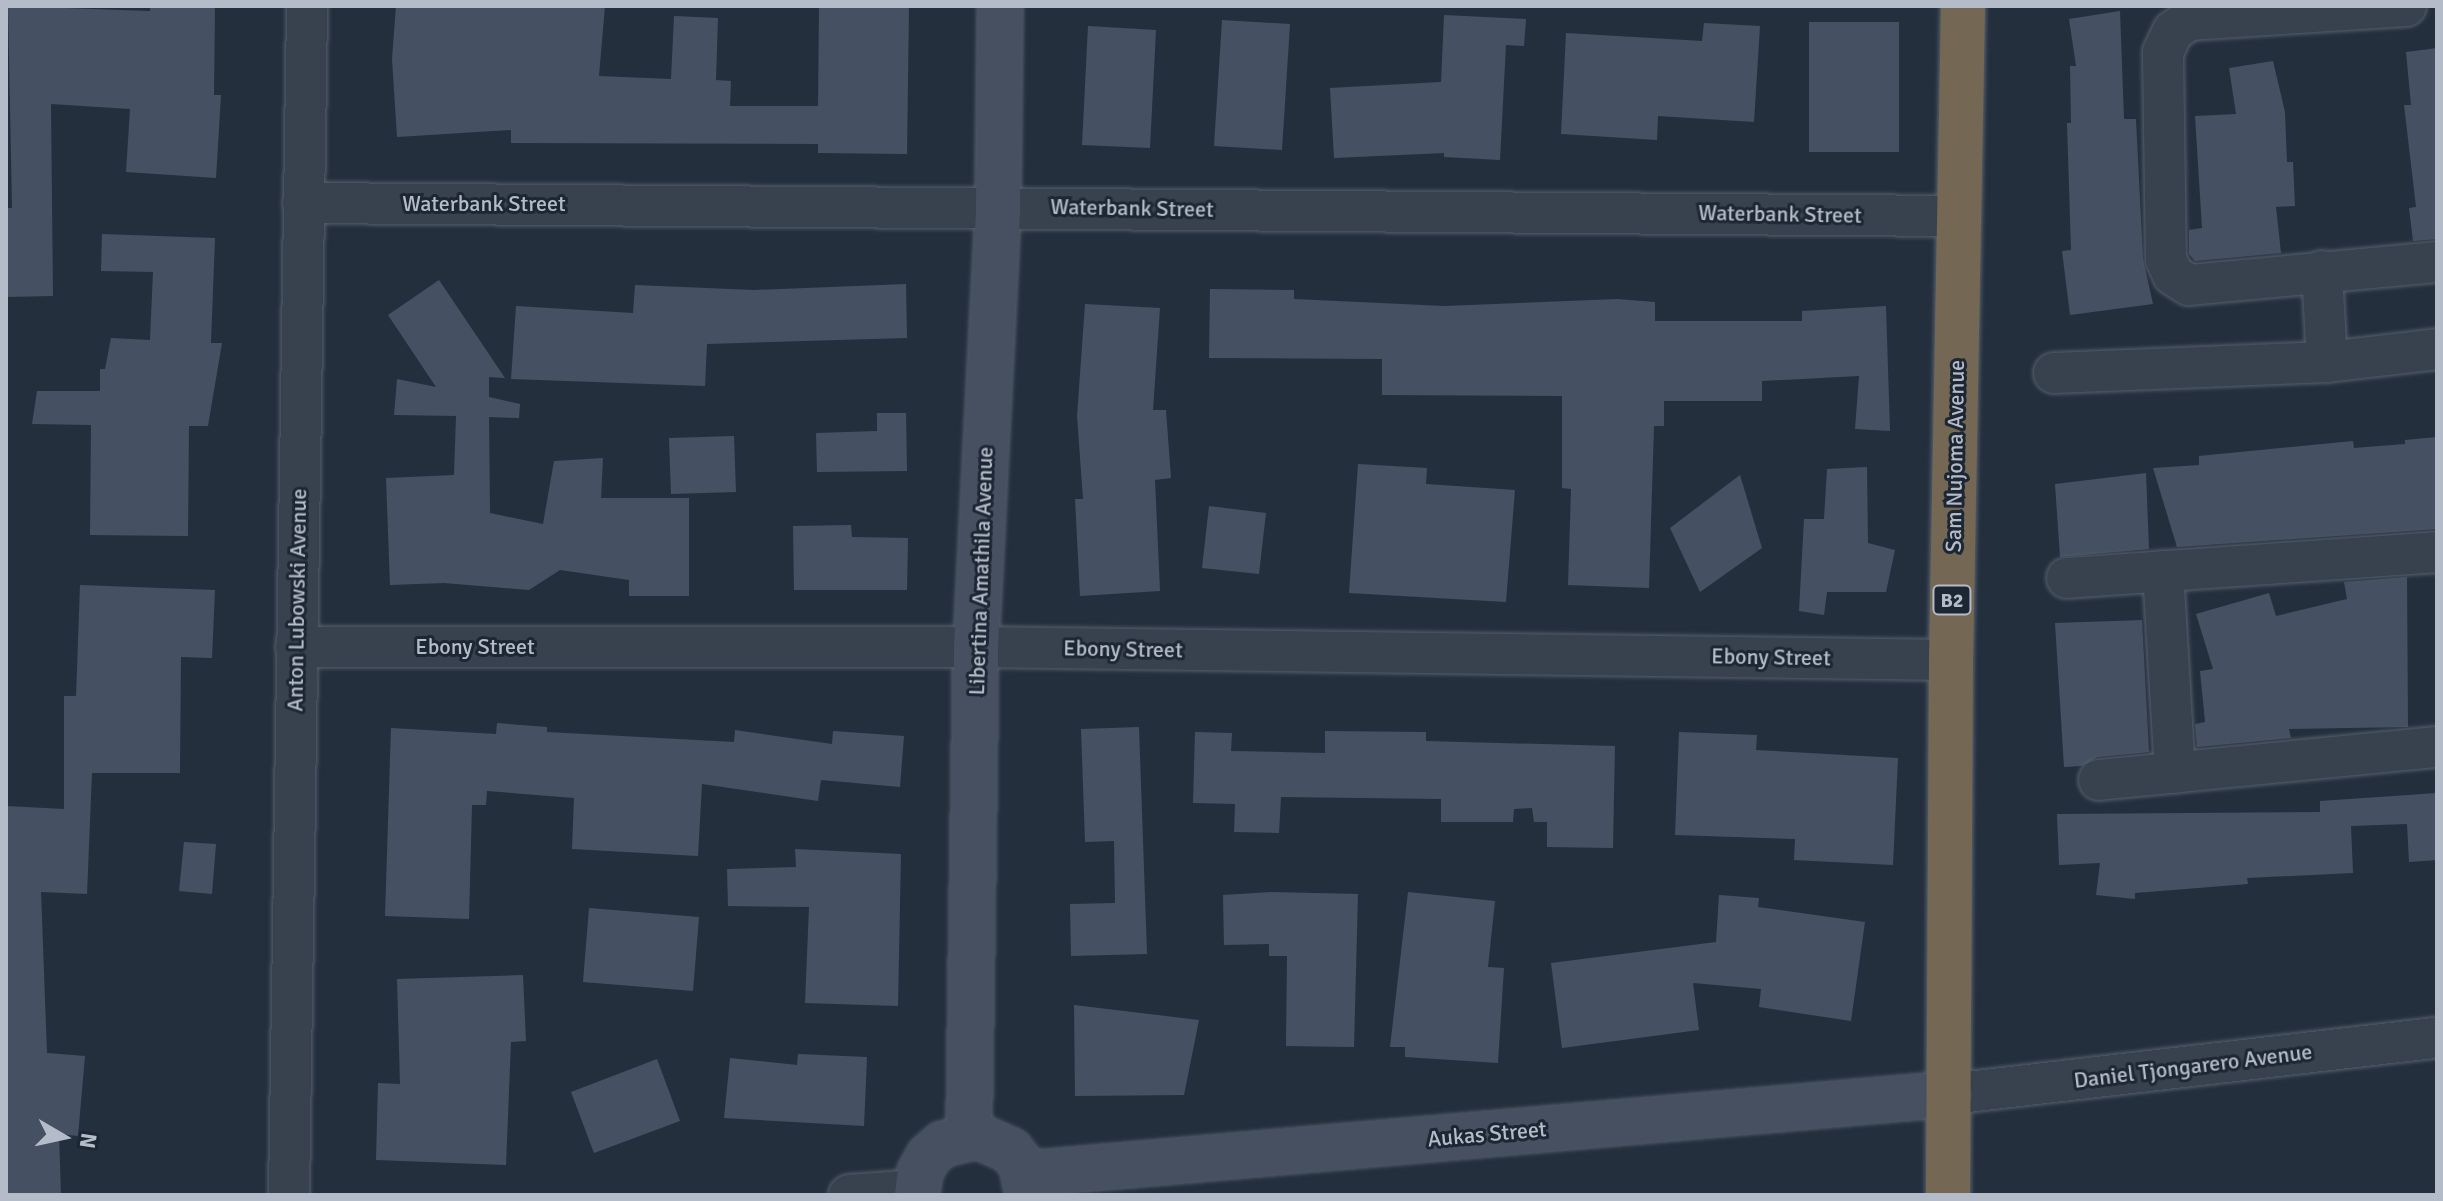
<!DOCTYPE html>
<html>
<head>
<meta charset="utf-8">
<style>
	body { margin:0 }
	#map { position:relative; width:2443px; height:1201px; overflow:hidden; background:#242f3e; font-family:Signika,sans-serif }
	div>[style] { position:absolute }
	.building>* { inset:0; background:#455162 }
	.roads { filter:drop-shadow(0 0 2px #565f6c) drop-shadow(0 0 2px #565f6c) }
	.street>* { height:40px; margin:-20px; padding:0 20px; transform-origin:20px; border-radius:20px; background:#38414e }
	.secondary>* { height:44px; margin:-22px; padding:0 22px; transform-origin:22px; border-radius:22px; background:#465061 }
	.highway>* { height:44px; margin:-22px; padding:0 22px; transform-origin:22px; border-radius:22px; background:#746855 }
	span { translate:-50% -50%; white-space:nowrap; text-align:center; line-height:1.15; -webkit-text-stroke:6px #1d2633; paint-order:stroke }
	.shield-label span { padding:2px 6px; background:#1d2633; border:2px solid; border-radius:6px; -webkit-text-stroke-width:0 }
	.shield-label { font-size:20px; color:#b4bcc9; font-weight:700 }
	.street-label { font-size:22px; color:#b4bcc9 }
	.frame { position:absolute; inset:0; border:8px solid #b4bcc9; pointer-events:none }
	.north { position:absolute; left:24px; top:1097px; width:80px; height:80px; -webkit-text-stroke:6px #1d2633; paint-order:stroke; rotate:99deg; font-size:22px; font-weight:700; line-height:32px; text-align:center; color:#b4bcc9 }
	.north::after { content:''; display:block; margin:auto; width:28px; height:36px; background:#b4bcc9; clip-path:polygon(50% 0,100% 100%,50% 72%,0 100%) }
</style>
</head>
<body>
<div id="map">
	<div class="building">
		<i style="clip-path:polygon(8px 6px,150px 11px,150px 6px,215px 6px,214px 95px,221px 95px,216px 178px,126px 172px,130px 109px,51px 104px,53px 296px,6px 297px,6px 208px,12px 208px)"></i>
		<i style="clip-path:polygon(396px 6px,605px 6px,599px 76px,671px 79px,674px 16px,718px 18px,716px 80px,731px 81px,730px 106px,818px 106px,819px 6px,909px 6px,907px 154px,818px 153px,818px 144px,511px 143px,511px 130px,397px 137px,392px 59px)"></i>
		<i style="clip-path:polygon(2120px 11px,2124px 119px,2136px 119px,2143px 259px,2153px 304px,2070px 315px,2062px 251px,2071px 250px,2067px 123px,2071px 123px,2070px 66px,2076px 66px,2069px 19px)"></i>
		<i style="clip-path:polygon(1444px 15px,1526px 19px,1524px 46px,1506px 45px,1500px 160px,1444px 157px,1444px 153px,1334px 158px,1330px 88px,1441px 82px)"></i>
		<i style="clip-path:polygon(1222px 20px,1290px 24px,1282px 150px,1214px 146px)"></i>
		<i style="clip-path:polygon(1809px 22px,1899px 22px,1899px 152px,1809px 152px)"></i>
		<i style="clip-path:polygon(1704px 23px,1760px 26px,1754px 122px,1658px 116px,1657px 140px,1561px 134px,1566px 33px,1702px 41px)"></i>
		<i style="clip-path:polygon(1088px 26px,1156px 30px,1150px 148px,1082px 145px)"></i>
		<i style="clip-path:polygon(2437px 48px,2437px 239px,2413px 241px,2409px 208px,2416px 207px,2404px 105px,2411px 105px,2406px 52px)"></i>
		<i style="clip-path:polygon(2273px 61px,2285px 112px,2287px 162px,2293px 162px,2295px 206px,2276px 207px,2281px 253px,2195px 261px,2189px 254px,2189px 230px,2202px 228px,2195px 116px,2236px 114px,2229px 68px)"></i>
		<i style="clip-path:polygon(102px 234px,215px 238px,211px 343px,222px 343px,208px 426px,189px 426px,188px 536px,90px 535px,91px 425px,32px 424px,37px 391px,100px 391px,100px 369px,105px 369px,111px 338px,150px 340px,153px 272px,101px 271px)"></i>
		<i style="clip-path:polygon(439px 280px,505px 378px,489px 377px,489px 397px,520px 404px,519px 418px,489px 417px,490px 513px,543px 524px,554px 461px,603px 458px,601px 498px,689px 498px,689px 596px,629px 596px,629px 580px,560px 570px,529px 590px,444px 583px,390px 585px,386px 478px,454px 475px,456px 416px,394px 415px,397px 379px,436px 387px,388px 315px)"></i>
		<i style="clip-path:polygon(906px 284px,907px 338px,707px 344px,705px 386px,511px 379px,516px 306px,633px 313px,635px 285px,754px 290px)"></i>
		<i style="clip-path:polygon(1210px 289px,1294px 290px,1294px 299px,1444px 306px,1617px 299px,1655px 302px,1655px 321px,1802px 321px,1802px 311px,1886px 306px,1890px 431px,1855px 429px,1859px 376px,1762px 381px,1762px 401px,1664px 401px,1664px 426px,1654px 426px,1649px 588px,1568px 585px,1571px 489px,1562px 488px,1562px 396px,1382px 395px,1382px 359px,1209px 358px)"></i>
		<i style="clip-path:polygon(1085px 304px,1160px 308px,1153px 410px,1166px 410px,1171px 478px,1155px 480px,1160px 591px,1080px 596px,1075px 499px,1083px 499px,1077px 416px)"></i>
		<i style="clip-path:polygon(877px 413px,906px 413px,907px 471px,817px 472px,816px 433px,877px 431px)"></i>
		<i style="clip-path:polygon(734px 436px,736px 492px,671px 494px,669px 438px)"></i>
		<i style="clip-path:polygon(2437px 437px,2437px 529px,2177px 547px,2153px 468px,2199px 465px,2199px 456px,2353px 441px,2354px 448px,2405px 444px,2405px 440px)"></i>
		<i style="clip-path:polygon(1358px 464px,1427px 468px,1426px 484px,1515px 490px,1506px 602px,1349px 593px)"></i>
		<i style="clip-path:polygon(1867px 467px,1868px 543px,1895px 550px,1886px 592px,1827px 592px,1824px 615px,1799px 611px,1804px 519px,1824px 519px,1827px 469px)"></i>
		<i style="clip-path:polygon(2146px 473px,2149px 549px,2060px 557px,2055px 484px)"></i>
		<i style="clip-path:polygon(1740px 475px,1762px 548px,1700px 592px,1670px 528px)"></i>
		<i style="clip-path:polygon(1209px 506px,1266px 513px,1259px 574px,1202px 568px)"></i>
		<i style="clip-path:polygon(851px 525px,852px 537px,908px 538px,907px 590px,794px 590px,793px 526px)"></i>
		<i style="clip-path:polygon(2407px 577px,2408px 727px,2289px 729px,2291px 738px,2197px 747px,2195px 724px,2205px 722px,2200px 671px,2213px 669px,2196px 614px,2269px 593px,2276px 616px,2347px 599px,2344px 582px)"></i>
		<i style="clip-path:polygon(80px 585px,215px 590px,212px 658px,181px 657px,180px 773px,92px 773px,87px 894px,41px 892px,47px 1053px,85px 1056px,78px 1136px,59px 1134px,61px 1195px,6px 1195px,6px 806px,64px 809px,64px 696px,76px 696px)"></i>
		<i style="clip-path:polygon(2142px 620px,2149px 752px,2097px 757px,2082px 766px,2064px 767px,2055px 623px)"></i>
		<i style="clip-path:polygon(497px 723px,547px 727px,547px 732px,734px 742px,735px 730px,832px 744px,833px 731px,904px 736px,900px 787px,821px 780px,818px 801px,702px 784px,698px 856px,572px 849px,574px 798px,487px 791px,486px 805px,472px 805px,469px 919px,385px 916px,391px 728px,496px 734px)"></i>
		<i style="clip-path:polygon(1139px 727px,1147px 954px,1071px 956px,1070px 904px,1115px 903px,1114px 841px,1085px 842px,1081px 729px)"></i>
		<i style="clip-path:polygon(1325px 731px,1426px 732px,1426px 741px,1615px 746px,1613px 848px,1547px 847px,1547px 822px,1534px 822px,1532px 808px,1514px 809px,1513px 822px,1441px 822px,1441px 799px,1281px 797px,1279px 833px,1234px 832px,1235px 804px,1193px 803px,1195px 732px,1232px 733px,1231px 751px,1325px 753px)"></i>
		<i style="clip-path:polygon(1679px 732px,1757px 735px,1756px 750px,1898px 758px,1893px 865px,1794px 860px,1795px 839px,1675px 835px)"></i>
		<i style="clip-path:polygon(2437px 793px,2437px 860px,2409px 862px,2407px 824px,2351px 826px,2353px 873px,2247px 878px,2248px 884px,2135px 893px,2135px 899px,2096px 895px,2100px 863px,2059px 865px,2057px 814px,2320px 812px,2320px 801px)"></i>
		<i style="clip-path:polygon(184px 842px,216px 844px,212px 894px,179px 891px)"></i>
		<i style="clip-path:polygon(795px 849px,901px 854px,898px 1006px,805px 1003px,809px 907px,728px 906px,727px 869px,796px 867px)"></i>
		<i style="clip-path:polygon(1271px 892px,1358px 894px,1354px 1047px,1286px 1046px,1287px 956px,1269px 956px,1269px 944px,1224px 945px,1223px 895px)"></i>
		<i style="clip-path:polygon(1408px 892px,1495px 901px,1488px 967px,1504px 968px,1498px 1063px,1405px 1057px,1405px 1047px,1390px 1047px)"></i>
		<i style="clip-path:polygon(1719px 895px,1759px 898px,1758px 907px,1865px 922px,1851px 1021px,1759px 1007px,1761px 989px,1693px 983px,1699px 1030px,1562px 1048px,1551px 963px,1716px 942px)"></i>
		<i style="clip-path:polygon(589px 908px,699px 917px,693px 991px,583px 982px)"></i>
		<i style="clip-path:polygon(523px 975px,526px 1041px,511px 1042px,506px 1165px,376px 1160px,378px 1083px,400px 1084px,397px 979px)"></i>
		<i style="clip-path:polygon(1074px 1005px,1199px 1020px,1184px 1095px,1075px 1096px)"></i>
		<i style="clip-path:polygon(798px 1054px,867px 1057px,864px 1126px,724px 1118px,730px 1058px,797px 1065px)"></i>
		<i style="clip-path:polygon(657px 1059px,680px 1121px,594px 1153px,571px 1092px)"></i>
	</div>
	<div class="roads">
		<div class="street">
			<i style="left:2406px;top:6px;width:217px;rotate:176.3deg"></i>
			<i style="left:2189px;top:20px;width:19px;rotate:145deg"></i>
			<i style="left:2173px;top:31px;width:23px;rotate:115deg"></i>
			<i style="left:2163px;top:52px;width:207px;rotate:89.2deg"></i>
			<i style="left:2166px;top:259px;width:17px;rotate:66deg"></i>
			<i style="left:2173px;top:275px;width:19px;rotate:32deg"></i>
			<i style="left:2189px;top:285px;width:249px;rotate:-5.3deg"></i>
			<i style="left:303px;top:203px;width:1657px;rotate:0.45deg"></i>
			<i style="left:2322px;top:271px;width:91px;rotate:86.9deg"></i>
			<i style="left:2054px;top:373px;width:273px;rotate:-2.3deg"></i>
			<i style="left:2327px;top:362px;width:111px;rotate:-6.7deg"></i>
			<i style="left:2163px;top:571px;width:202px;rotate:86.6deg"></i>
			<i style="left:2067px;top:578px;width:371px;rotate:-4deg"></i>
			<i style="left:296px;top:647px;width:680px"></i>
			<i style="left:976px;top:647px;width:975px;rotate:0.76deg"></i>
			<i style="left:2099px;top:780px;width:340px;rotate:-5.6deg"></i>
			<i style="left:1950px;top:1094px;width:490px;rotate:-6.6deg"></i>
			<i style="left:289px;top:1195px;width:1189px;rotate:-89.13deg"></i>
			<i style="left:849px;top:1195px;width:68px;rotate:-4.2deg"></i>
		</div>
		<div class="secondary">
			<i style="left:969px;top:1136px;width:489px;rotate:-89.2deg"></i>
			<i style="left:976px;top:647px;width:441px;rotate:-87.1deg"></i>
			<i style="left:998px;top:207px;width:201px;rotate:-89.4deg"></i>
			<i style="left:1025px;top:1174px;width:928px;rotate:-4.94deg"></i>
			<i style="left:917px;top:1195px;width:23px;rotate:-83deg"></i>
			<i style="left:920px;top:1172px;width:18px;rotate:-61deg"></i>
			<i style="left:929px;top:1156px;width:18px;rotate:-41deg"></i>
			<i style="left:943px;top:1144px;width:36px;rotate:-13deg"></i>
			<i style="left:978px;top:1136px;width:36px;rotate:24deg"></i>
			<i style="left:1011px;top:1151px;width:18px;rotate:52deg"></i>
			<i style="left:1022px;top:1165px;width:31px;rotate:79deg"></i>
		</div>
		<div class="highway">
			<i style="left:1948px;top:1195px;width:535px;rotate:-89.68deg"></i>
			<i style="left:1951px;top:660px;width:654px;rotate:-88.95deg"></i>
		</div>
	</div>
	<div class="shield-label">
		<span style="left:1952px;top:600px">B2</span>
	</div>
	<div class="street-label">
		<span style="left:484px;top:204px">Waterbank Street</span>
		<span style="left:1132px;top:208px;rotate:1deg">Waterbank Street</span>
		<span style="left:1780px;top:214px;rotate:1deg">Waterbank Street</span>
		<span style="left:1955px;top:456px;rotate:-89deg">Sam Nujoma Avenue</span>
		<span style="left:981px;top:571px;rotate:-88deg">Libertina Amathila Avenue</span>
		<span style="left:297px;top:600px;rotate:-89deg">Anton Lubowski Avenue</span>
		<span style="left:475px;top:647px">Ebony Street</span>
		<span style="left:1123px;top:649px;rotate:1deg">Ebony Street</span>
		<span style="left:1771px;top:657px;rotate:1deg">Ebony Street</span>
		<span style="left:2193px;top:1066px;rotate:-7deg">Daniel Tjongarero Avenue</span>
		<span style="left:1487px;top:1134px;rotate:-5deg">Aukas Street</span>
	</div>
	<div class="frame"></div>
	<div class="north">N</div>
</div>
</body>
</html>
